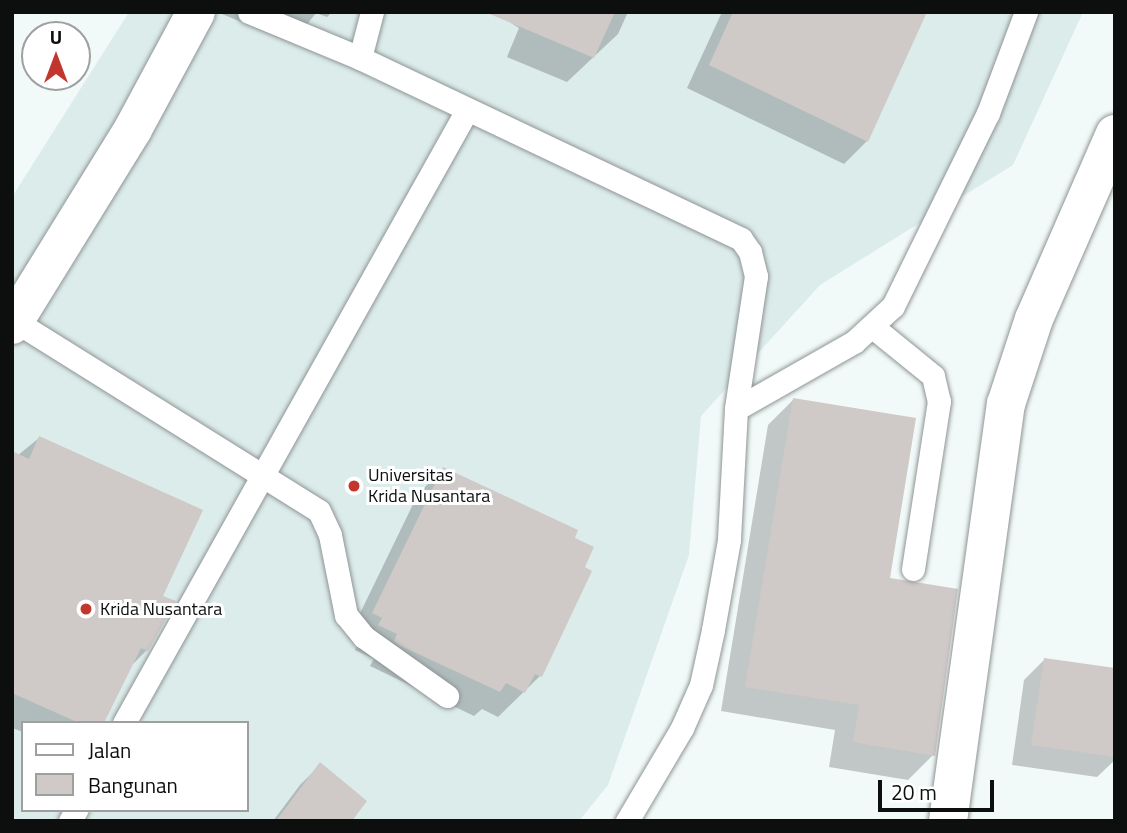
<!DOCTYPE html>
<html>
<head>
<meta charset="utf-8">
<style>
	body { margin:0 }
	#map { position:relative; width:1127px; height:833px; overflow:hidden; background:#f2f9f9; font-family:"Titillium Web",sans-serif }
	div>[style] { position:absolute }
	.built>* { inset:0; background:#dceceb }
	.shadow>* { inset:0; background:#0003 }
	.building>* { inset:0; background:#cfc9c8 }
	.roads { filter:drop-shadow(0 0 2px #8f9595) drop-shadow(0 0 2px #8f9595) }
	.lane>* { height:23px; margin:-11.5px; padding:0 11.5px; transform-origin:11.5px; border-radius:11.5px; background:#fff }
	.street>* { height:38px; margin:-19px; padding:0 19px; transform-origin:19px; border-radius:19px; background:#fff }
	.dots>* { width:19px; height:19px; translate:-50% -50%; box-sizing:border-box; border:4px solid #fff; border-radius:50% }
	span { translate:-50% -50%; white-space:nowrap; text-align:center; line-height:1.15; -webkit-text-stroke:6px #fff; paint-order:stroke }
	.poi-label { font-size:18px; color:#0c0f0e }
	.left { translate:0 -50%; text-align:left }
	.frame { position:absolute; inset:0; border:14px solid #0c0f0e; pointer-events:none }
	.legend { position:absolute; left:21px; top:721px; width:228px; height:91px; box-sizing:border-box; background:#fff; border:2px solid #9e9f9f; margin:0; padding:9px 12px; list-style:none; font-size:21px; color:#0c0f0e }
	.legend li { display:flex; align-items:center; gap:14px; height:35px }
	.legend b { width:35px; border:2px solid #9e9f9f }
	.north { position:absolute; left:21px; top:21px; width:70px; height:70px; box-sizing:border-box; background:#fff; border:2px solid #9e9f9f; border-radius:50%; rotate:0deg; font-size:19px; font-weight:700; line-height:28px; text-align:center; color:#0c0f0e }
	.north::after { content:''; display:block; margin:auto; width:24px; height:32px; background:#c3362d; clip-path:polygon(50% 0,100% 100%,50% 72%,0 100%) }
	.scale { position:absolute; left:878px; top:780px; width:116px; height:32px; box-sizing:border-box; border:4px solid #0c0f0e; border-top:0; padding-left:9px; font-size:21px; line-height:24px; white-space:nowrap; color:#0c0f0e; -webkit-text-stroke:5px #fff; paint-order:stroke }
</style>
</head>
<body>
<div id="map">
	<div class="built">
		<i style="clip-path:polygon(evenodd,129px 12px,1083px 12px,1013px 165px,820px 285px,701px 416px,689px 555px,608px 785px,579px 821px,12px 821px,12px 197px,129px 12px,23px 723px,247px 723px,247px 810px,23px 810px,23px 723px)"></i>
	</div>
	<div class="shadow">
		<i style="clip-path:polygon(217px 12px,332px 12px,327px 17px,316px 13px,292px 43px)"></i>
		<i style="clip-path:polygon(516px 12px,628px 12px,618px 34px,567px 82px,507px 57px,519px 28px,511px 23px)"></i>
		<i style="clip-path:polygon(722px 12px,925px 12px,867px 141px,844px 164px,687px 88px)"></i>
		<i style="clip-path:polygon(793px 400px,933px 755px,908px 780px,829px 767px,835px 730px,721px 711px,768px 425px)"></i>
		<i style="clip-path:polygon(39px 438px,161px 597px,147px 650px,130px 667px,102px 723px,23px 723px,23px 732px,12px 728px,12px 460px)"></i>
		<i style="clip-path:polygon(443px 469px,540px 676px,498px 717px,482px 709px,474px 716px,370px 666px,374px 659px,355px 650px,358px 643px,348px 638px,418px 494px)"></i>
		<i style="clip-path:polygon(1044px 660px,1115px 670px,1115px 760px,1097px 777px,1012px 765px,1024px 680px)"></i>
		<i style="clip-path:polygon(320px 765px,350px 821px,273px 821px,300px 785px)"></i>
	</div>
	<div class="building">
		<i style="clip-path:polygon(485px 12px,615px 12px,594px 58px)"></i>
		<i style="clip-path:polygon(733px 12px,927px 12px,868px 142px,709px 65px)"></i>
		<i style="clip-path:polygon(793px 398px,916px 418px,890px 578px,958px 589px,935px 756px,853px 742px,859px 705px,745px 687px)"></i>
		<i style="clip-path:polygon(39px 436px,203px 510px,163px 596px,176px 601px,148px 651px,141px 648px,104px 723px,79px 723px,12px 693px,12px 451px,29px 459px)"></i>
		<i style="clip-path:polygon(443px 467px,578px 530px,575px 538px,594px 547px,585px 567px,592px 571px,542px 677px,535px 674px,525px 693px,506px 683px,500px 692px,401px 646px,394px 641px,397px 634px,378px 625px,382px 618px,372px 613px)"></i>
		<i style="clip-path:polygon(1044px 658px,1115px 668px,1115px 757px,1031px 745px)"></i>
		<i style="clip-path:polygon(320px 762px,367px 801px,352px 821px,276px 821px)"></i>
	</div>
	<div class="roads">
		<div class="lane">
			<i style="left:249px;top:12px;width:120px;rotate:22.5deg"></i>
			<i style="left:360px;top:58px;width:422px;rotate:25.4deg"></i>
			<i style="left:741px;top:239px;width:16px;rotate:55deg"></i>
			<i style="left:750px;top:252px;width:25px;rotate:76deg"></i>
			<i style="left:756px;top:276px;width:134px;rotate:98.6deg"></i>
			<i style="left:736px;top:409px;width:131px;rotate:93.1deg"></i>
			<i style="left:729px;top:540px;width:91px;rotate:100.1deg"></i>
			<i style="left:713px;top:630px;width:56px;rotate:102.3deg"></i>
			<i style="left:701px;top:685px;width:47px;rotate:113.8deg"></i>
			<i style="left:682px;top:728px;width:108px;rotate:120.6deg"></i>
			<i style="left:360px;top:58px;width:48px;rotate:-75.4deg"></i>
			<i style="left:15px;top:321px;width:358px;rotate:32deg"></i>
			<i style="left:319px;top:511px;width:26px;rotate:65deg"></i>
			<i style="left:330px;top:535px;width:82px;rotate:78.7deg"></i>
			<i style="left:346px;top:615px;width:28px;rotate:51deg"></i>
			<i style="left:364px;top:637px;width:102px;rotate:35.4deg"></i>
			<i style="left:874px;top:328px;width:76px;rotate:39.1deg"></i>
			<i style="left:933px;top:376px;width:26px;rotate:77deg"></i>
			<i style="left:939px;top:401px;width:170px;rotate:98.8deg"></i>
			<i style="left:736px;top:409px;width:136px;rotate:-29.6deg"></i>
			<i style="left:854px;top:342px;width:53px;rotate:-42.7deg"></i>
			<i style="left:893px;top:306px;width:215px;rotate:-63.8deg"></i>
			<i style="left:988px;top:113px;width:108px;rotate:-69.4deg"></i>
			<i style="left:124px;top:723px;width:702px;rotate:-60.77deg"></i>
			<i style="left:70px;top:821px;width:13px;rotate:-61deg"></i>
		</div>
		<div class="street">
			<i style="left:12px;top:325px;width:230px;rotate:-58.3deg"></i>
			<i style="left:133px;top:129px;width:133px;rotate:-61.7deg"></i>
			<i style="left:948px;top:821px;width:421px;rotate:-82.1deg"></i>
			<i style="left:1006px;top:404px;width:89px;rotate:-71.8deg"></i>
			<i style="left:1034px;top:319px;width:202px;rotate:-66.4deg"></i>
		</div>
	</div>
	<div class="dots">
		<i style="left:354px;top:486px;background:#c3362d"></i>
		<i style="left:86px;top:609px;background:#c3362d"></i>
	</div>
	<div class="poi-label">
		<span class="left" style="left:368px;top:486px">Universitas<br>Krida Nusantara</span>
		<span class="left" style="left:100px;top:609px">Krida Nusantara</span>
	</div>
	<div class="frame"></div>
	<ul class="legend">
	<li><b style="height:9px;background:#fff"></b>Jalan</li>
	<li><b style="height:19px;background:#cfc9c8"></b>Bangunan</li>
	</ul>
	<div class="north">U</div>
	<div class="scale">20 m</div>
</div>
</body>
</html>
